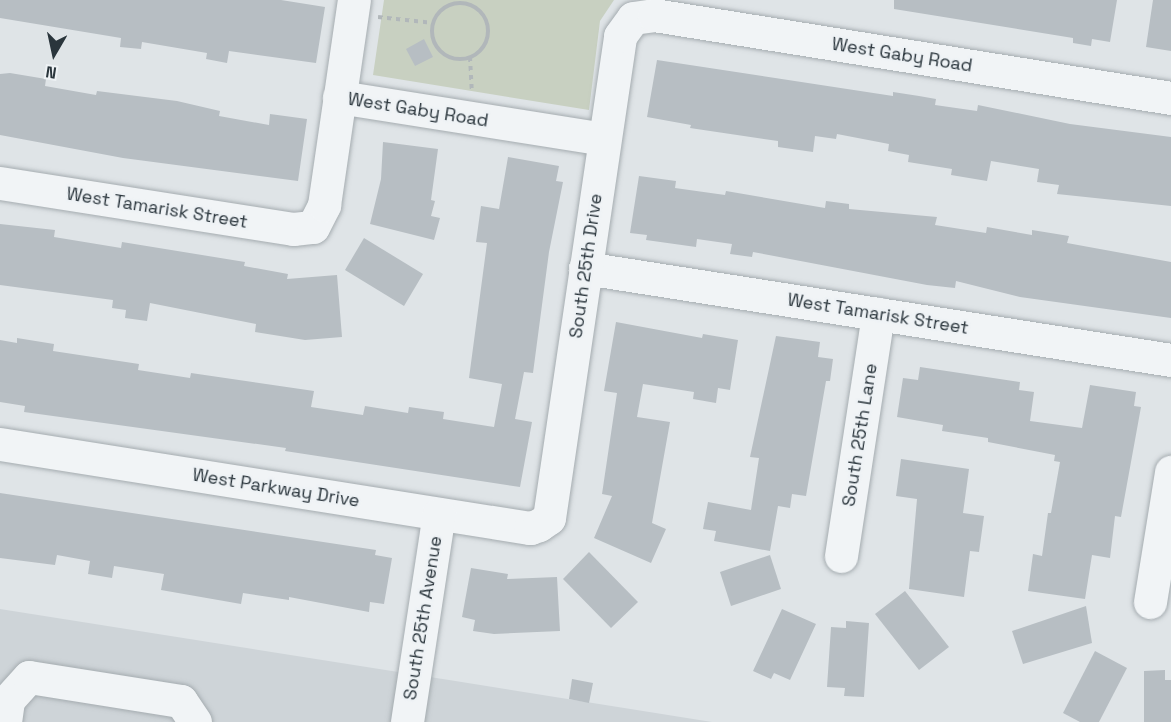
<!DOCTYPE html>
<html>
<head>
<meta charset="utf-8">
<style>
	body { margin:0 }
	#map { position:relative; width:1171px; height:722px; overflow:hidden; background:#dfe4e7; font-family:"Space Grotesk",sans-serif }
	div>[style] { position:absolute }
	.built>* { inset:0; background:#ced4d8 }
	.green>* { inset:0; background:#c8d0c1 }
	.building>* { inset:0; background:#b7bec3 }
	.path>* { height:4px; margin-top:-2px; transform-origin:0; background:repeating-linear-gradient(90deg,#b1b7ba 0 4.5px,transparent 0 9px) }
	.path>.ring { margin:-2px; padding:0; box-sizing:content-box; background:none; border:4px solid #b1b7ba; border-radius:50% }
	.roads { filter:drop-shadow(0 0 2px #a5acb0) drop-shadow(0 0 2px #a5acb0) }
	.minor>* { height:33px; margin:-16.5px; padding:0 16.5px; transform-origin:16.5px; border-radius:16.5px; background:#f1f4f6 }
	span { translate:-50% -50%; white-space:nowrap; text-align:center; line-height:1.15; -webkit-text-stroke:4.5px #eef2f5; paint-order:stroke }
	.street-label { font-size:18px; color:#2a353c }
	.north { position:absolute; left:24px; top:24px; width:60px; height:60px; -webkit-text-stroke:4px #eef2f5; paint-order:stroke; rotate:189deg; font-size:16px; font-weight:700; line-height:24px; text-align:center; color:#2a353c }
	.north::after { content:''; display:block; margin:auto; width:21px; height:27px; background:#2a353c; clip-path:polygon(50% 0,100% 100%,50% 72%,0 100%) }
</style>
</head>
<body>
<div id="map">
	<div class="built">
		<i style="clip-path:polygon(0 609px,449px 680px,712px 722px,0 722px)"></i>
	</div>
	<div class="green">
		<i style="clip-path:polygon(384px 0,614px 0,600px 21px,589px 110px,373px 75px)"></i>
	</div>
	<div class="building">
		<i style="clip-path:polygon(0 0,281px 0,325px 7px,316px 63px,229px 51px,227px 63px,206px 59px,207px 53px,142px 42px,141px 49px,120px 47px,121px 38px,0 18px)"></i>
		<i style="clip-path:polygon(894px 0,1117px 0,1110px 42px,1092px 39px,1091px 46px,1073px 43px,1073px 38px,894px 9px)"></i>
		<i style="clip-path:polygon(1153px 0,1171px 0,1171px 51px,1146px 47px)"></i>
		<i style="clip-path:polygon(424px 39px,433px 57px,415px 66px,406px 49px)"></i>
		<i style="clip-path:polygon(657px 60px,893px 96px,893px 92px,919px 96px,936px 99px,935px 105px,977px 111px,978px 105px,1070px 124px,1171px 137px,1171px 206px,1057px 194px,1059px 185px,1037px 182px,1039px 169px,991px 161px,987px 181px,951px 175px,952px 169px,908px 162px,909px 155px,888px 151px,889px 144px,837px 134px,836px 139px,815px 136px,813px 152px,778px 147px,778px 141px,690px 128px,691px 125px,647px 117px)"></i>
		<i style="clip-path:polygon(10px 73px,46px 79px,45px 86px,96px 95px,97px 91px,177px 101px,220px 111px,219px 116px,269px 125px,270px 114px,307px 119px,298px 181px,123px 158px,0 135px,0 74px)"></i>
		<i style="clip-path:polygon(383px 142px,438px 149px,431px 200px,435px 201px,431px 216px,440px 218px,434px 240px,370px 224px,381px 179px)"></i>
		<i style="clip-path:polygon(508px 157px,559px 166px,556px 181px,563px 182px,549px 252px,533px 373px,524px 372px,515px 419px,532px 422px,520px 487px,285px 451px,286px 448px,24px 412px,25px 406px,0 402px,0 340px,17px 343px,17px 338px,54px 344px,53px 351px,139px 364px,138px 370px,190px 378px,191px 373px,314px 391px,311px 407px,363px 415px,365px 406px,408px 413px,409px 407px,444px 412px,443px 419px,494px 427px,502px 384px,469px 378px,487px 243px,476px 242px,481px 206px,499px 209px)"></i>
		<i style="clip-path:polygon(639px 176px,676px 181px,675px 188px,725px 195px,726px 191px,825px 208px,826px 201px,849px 204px,849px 209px,937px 217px,935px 225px,986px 233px,987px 227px,1032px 235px,1032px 230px,1069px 236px,1067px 243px,1171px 262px,1171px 318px,1020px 297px,956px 281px,955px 288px,927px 285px,753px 252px,752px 257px,730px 254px,732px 244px,697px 239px,696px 247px,646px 240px,647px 235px,630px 233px)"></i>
		<i style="clip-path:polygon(0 224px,55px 230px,54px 237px,121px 248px,122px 242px,245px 262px,244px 266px,288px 274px,287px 279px,337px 275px,342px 337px,305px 340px,255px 332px,256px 324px,150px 303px,147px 321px,125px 318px,126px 310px,112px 308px,113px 300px,0 285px)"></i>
		<i style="clip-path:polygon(364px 238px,423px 274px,404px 306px,345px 270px)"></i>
		<i style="clip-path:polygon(616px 322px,702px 338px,703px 334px,738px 340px,730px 390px,718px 388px,716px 403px,693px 399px,694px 392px,643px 384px,637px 417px,670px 422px,652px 523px,666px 529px,651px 563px,594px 538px,612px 496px,602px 494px,617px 393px,604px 391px)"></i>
		<i style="clip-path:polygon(776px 336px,820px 342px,818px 357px,833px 359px,830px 381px,826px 381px,806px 496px,792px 494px,790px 508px,778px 506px,770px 551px,714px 541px,716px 531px,703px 529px,708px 502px,751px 510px,759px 458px,750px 457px)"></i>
		<i style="clip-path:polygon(920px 367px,1020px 382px,1019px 390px,1034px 392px,1030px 421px,1082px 428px,1090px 385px,1136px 392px,1134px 406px,1141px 407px,1121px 517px,1115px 516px,1110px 558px,1092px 555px,1085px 599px,1028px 591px,1033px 554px,1042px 556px,1048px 513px,1051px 513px,1060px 462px,1054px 461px,1055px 455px,988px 442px,988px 438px,942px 431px,943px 425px,897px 417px,903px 378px,918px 380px)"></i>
		<i style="clip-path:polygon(901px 459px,969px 469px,963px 513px,984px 516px,979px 552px,970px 551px,964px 597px,909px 589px,917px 499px,896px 496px)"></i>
		<i style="clip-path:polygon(0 493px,376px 550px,375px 555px,392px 558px,384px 604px,370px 602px,369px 612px,289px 597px,289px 600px,243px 593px,241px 604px,161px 590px,164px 574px,114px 566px,112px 578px,88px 574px,90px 561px,57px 555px,55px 565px,0 558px)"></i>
		<i style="clip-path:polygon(589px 552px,638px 602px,611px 628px,563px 579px)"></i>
		<i style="clip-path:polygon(770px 555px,781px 589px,731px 606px,720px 572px)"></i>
		<i style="clip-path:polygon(471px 568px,508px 574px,507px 579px,557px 577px,560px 631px,494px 634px,473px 631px,475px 620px,462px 617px)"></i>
		<i style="clip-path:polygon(905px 591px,949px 647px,919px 670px,875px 614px)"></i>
		<i style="clip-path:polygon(1086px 606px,1092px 643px,1023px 664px,1012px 631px)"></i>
		<i style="clip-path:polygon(782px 609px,816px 624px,790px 680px,774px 673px,771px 679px,753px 671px)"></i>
		<i style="clip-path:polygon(846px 621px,869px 623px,864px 697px,844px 696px,845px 688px,827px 687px,831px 627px,846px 628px)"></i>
		<i style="clip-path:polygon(1095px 651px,1127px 668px,1099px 722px,1080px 722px,1063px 713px)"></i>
		<i style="clip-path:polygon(1165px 670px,1165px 680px,1171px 680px,1171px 722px,1144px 722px,1144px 671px)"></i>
		<i style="clip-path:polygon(572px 679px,593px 683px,589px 703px,569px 699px)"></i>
	</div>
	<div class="path">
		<i class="ring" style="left:432px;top:3px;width:52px;height:52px"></i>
		<i style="left:378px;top:17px;width:56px;rotate:6.1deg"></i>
		<i style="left:470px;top:57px;width:35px;rotate:87deg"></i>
	</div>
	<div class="roads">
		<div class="minor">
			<i style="left:339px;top:97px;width:268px;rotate:9deg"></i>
			<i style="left:0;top:183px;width:297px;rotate:8.9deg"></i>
			<i style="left:293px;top:229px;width:20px;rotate:-6deg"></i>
			<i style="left:313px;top:227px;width:25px;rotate:-63deg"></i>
			<i style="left:324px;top:205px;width:207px;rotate:-81.7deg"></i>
			<i style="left:585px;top:268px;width:593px;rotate:8.92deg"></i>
			<i style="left:0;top:444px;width:537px;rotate:9.01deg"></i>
			<i style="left:530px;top:528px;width:9px;rotate:-18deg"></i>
			<i style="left:539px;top:525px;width:12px;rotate:-35deg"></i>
			<i style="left:549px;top:518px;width:487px;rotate:-81.6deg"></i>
			<i style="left:620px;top:36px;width:22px;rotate:-54deg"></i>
			<i style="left:633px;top:18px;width:21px;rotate:-8deg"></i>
			<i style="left:654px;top:15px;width:524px;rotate:9.12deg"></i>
			<i style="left:841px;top:556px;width:245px;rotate:-81.3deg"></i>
			<i style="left:1150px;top:602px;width:132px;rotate:-80.8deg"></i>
			<i style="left:5px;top:722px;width:22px;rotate:-82deg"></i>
			<i style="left:8px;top:700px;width:31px;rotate:-48deg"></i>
			<i style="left:29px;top:677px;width:154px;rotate:9deg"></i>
			<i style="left:181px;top:701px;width:25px;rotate:56deg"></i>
			<i style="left:407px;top:722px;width:210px;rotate:-81.3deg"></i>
		</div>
	</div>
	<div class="street-label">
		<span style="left:902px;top:55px;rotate:9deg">West Gaby Road</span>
		<span style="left:418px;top:110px;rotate:9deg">West Gaby Road</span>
		<span style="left:157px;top:208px;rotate:9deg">West Tamarisk Street</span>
		<span style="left:586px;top:266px;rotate:-82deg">South 25th Drive</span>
		<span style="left:878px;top:314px;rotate:9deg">West Tamarisk Street</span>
		<span style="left:860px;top:435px;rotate:-81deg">South 25th Lane</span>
		<span style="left:276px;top:488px;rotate:9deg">West Parkway Drive</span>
		<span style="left:423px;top:618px;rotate:-81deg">South 25th Avenue</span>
	</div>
	<div class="north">N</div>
</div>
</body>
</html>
